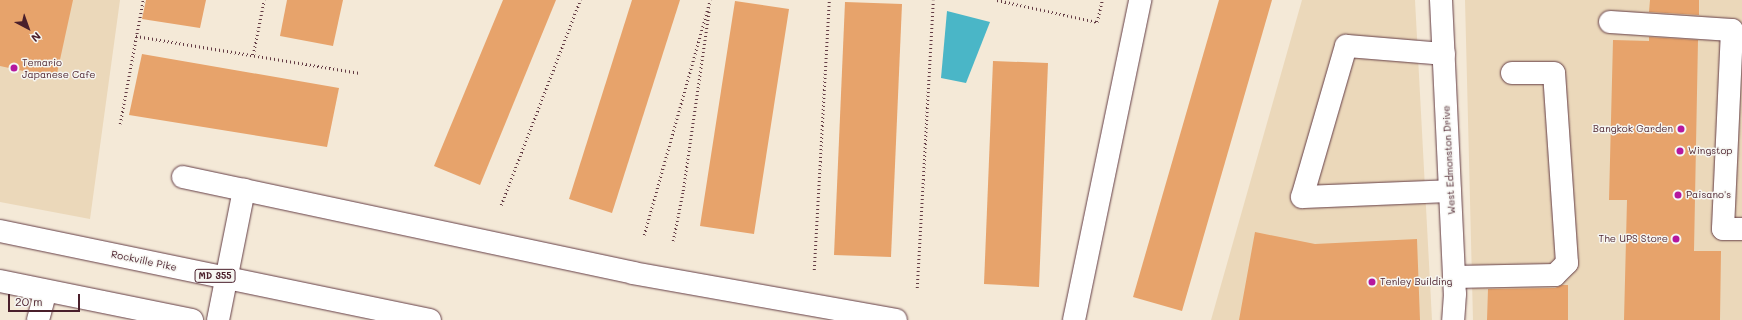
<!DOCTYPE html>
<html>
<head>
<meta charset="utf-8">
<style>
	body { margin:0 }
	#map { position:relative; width:1742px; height:320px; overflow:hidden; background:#f4e9d7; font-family:Mali,sans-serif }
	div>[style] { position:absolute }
	.built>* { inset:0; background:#ebd8ba }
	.water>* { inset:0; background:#4ab6c7 }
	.building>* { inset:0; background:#e7a36b }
	.path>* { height:2.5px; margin-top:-1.25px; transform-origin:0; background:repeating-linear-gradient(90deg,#643d45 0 1px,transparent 0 4px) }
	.roads { filter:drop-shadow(0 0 1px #643d45) drop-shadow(0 0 1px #643d45) }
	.minor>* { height:22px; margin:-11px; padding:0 11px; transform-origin:11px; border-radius:11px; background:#fff }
	.major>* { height:22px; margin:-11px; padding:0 11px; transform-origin:11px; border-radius:11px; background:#fff }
	.dots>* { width:11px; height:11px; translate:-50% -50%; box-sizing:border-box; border:2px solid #f6f6f2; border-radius:50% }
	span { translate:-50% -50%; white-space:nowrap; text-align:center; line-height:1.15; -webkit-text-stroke:3px #f6f6f2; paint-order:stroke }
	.shield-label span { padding:1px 3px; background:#f6f6f2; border:1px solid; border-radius:3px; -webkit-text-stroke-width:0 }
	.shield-label { font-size:9px; color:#4a1f2b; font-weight:700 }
	.poi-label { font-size:10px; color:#4a1f2b }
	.left { translate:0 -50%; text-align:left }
	.right { translate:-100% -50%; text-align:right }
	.street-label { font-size:10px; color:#4a1f2b }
	.north { position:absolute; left:8px; top:8px; width:40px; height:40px; -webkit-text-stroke:3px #f6f6f2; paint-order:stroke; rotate:139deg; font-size:11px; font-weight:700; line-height:16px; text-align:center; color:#4a1f2b }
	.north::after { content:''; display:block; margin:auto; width:14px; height:18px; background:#4a1f2b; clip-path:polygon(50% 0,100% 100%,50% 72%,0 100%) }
	.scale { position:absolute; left:8px; top:294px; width:72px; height:18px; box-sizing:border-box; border:2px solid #4a1f2b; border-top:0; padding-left:5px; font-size:12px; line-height:14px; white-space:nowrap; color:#4a1f2b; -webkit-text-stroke:3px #f6f6f2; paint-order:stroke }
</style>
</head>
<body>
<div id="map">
	<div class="built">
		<i style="clip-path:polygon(0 0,120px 0,90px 219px,0 202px)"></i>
		<i style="clip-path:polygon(1302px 0,1415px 0,1432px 320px,1211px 320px)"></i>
		<i style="clip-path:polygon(1465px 0,1742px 0,1742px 320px,1473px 320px)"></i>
	</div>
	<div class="water">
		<i style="clip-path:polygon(947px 11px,990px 22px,966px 83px,941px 78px)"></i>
	</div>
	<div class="building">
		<i style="clip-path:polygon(0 0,73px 0,56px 78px,0 66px)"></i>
		<i style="clip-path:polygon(146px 0,206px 0,200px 28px,142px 19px)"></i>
		<i style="clip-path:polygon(287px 0,343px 0,333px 46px,280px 36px)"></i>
		<i style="clip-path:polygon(503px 0,556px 0,480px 185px,434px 166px)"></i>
		<i style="clip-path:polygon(632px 0,680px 0,612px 213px,569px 199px)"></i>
		<i style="clip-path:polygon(1219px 0,1272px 0,1182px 311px,1133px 297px)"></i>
		<i style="clip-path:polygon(1650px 0,1699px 0,1699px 15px,1649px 12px)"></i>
		<i style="clip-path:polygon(735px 1px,789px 9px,754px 234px,700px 226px)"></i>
		<i style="clip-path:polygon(845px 2px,902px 4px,891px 257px,834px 255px)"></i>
		<i style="clip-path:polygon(1649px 37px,1698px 40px,1694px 251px,1721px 251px,1720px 320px,1624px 320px,1627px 200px,1609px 200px,1613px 40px,1649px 41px)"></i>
		<i style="clip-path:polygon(142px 54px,339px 88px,327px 147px,129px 115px)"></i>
		<i style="clip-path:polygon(993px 61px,1048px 63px,1039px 287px,984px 284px)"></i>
		<i style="clip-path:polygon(1255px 232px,1315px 244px,1417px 239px,1420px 320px,1239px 320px)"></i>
		<i style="clip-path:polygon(1562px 285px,1568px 285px,1568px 320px,1487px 320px,1488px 289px,1555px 288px)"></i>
	</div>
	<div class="path">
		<i style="left:997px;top:0;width:102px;rotate:12.4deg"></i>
		<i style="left:1097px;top:22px;width:23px;rotate:-77deg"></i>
		<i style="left:136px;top:36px;width:227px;rotate:9.4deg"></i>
		<i style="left:253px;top:55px;width:56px;rotate:-78.7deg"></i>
		<i style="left:120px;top:124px;width:126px;rotate:-79.5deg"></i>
		<i style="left:501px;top:205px;width:220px;rotate:-68.9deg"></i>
		<i style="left:644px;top:235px;width:244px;rotate:-74.3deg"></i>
		<i style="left:673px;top:241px;width:51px;rotate:-78.7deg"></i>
		<i style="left:683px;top:191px;width:183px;rotate:-81.8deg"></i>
		<i style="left:814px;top:270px;width:270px;rotate:-86.8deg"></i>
		<i style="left:917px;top:288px;width:288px;rotate:-86.8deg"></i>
	</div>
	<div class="roads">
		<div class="minor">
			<i style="left:1441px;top:0;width:294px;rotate:87.3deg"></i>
			<i style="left:1455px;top:294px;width:26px;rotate:94deg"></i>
			<i style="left:1610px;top:22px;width:122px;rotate:3.8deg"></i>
			<i style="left:1732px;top:30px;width:199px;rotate:92.6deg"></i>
			<i style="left:1723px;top:229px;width:19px"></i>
			<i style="left:1444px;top:54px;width:98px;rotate:-175.3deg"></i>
			<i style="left:1346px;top:46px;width:157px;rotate:106.2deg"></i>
			<i style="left:1302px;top:197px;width:148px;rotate:-2.3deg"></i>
			<i style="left:183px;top:177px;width:460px;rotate:12deg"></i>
			<i style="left:633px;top:273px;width:267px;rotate:10.1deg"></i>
			<i style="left:1454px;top:277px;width:101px;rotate:-1.1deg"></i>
			<i style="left:1555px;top:275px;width:17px;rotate:-45deg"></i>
			<i style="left:1567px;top:263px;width:190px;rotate:-93.9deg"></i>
			<i style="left:1554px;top:73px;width:42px;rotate:180deg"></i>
			<i style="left:38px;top:320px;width:30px;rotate:-75deg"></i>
			<i style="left:218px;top:320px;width:133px;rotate:-78.7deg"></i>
			<i style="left:1074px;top:320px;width:327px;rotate:-78.3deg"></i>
		</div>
		<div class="major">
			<i style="left:0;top:231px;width:439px;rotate:11.7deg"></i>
			<i style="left:0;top:281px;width:196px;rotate:11.5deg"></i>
		</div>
	</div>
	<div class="dots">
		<i style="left:14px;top:68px;background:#b5179e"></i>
		<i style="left:1681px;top:129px;background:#b5179e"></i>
		<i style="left:1680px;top:151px;background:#b5179e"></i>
		<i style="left:1678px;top:195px;background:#b5179e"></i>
		<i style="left:1676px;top:239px;background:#b5179e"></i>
		<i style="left:1372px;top:282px;background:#b5179e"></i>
	</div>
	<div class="shield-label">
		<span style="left:215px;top:276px">MD 355</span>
	</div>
	<div class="poi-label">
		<span class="left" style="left:22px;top:68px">Temario<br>Japanese Cafe</span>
		<span class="right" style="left:1673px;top:129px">Bangkok Garden</span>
		<span class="left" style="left:1688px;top:151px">Wingstop</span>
		<span class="left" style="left:1686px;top:195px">Paisano's</span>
		<span class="right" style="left:1668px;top:239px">The UPS Store</span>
		<span class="left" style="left:1380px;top:282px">Tenley Building</span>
	</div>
	<div class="street-label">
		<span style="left:1449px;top:160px;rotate:-93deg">West Edmonston Drive</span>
		<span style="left:144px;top:261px;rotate:12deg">Rockville Pike</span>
	</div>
	<div class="north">N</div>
	<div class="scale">20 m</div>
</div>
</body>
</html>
